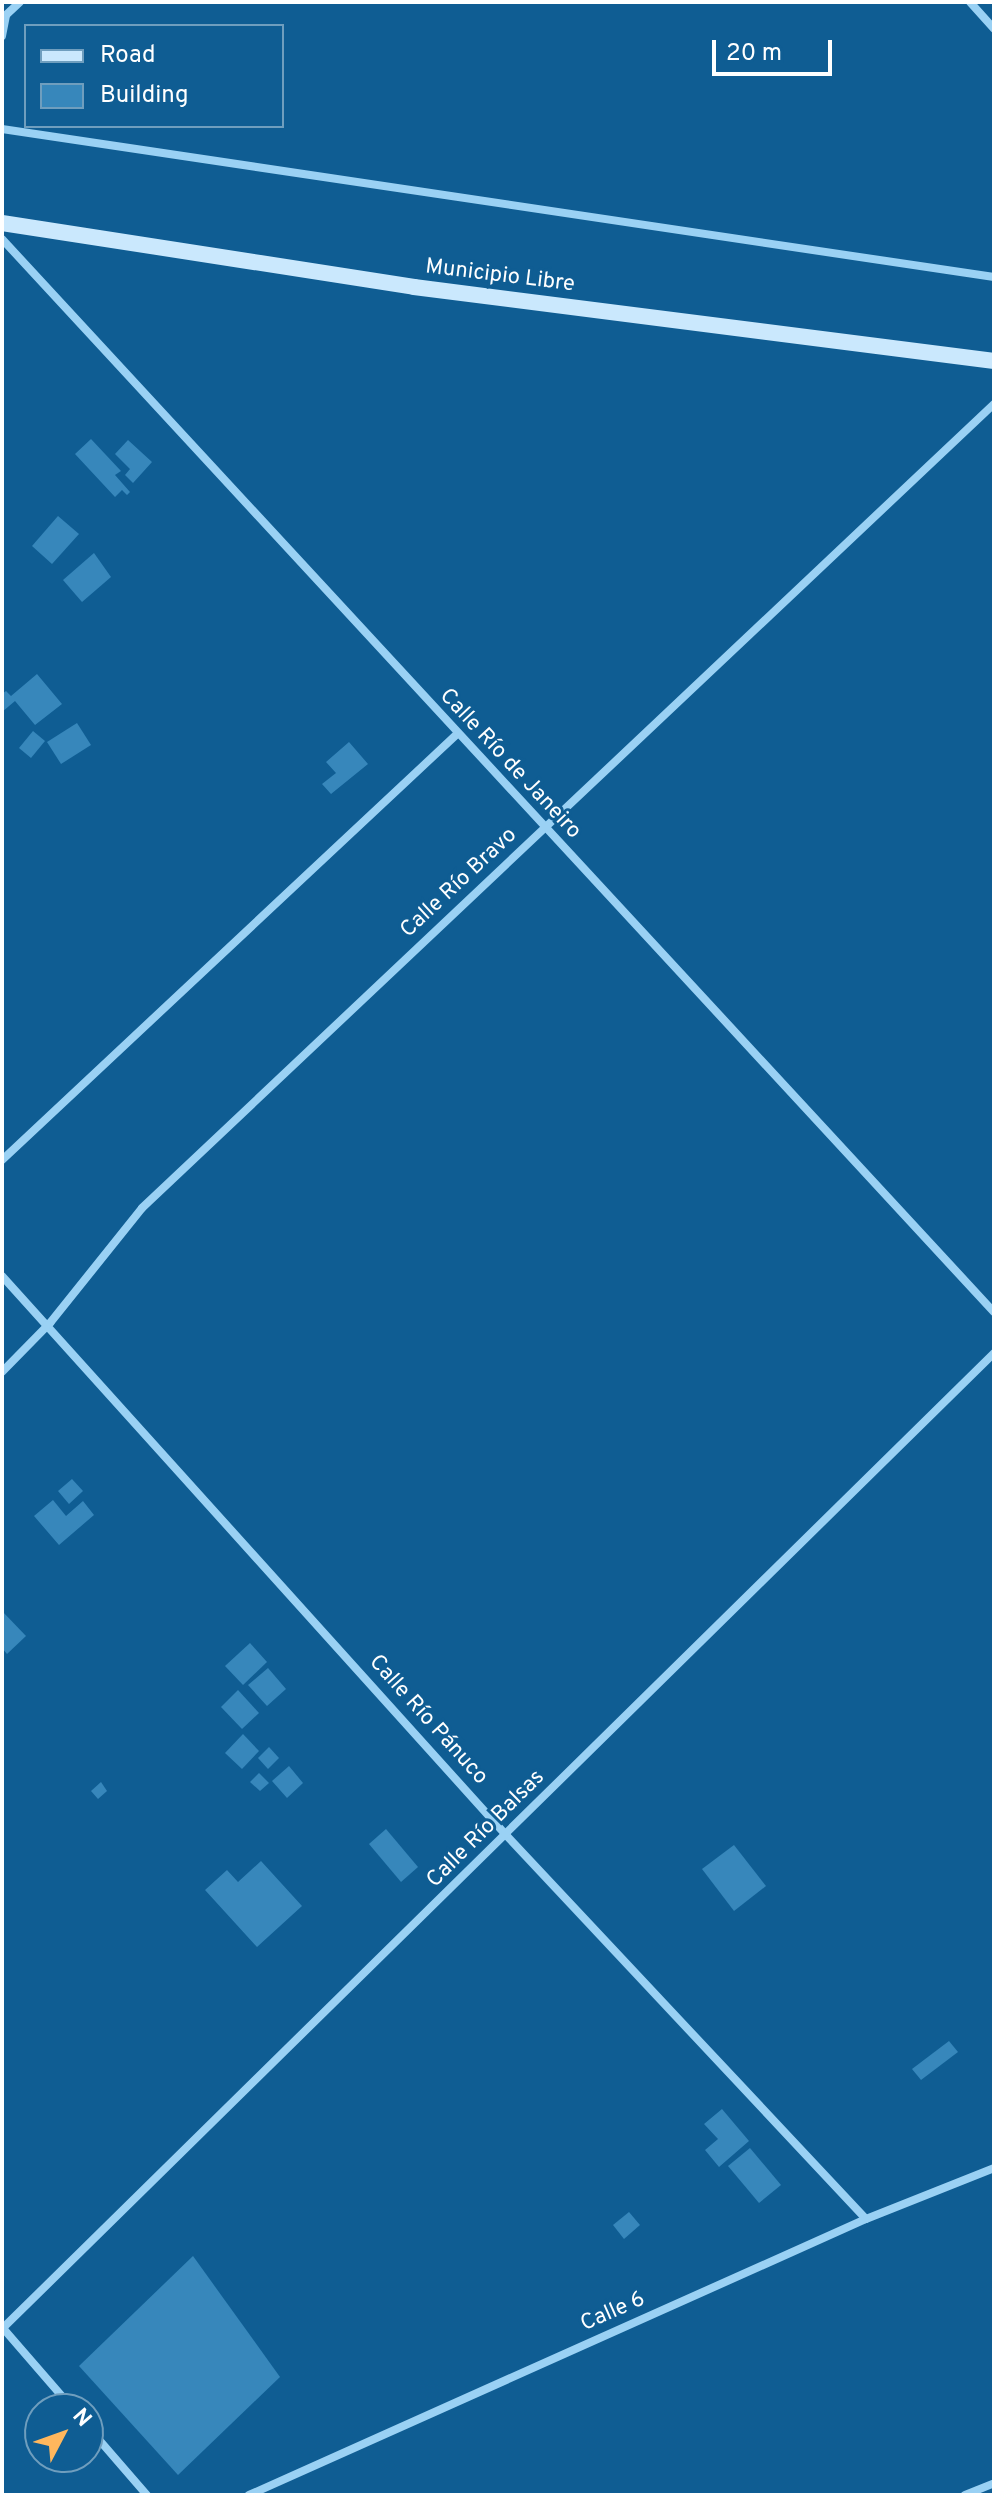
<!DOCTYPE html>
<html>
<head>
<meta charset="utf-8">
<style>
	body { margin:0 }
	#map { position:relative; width:996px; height:2497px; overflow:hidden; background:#0f5d93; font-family:Overpass,sans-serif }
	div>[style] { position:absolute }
	.building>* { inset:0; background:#3787bb }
	.street>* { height:8px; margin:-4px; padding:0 4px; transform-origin:4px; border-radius:4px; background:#9ad1f4 }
	.secondary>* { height:16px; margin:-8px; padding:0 8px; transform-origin:8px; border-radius:8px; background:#cae8fd }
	span { translate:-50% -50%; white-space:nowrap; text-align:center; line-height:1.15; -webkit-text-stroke:6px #0f5d93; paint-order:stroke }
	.street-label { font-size:22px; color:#fff }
	.frame { position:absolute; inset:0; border:4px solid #fff; pointer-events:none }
	.legend { position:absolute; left:24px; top:24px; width:260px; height:104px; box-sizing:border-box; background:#0f5d93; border:2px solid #6f9ebe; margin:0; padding:10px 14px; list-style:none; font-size:24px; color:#fff }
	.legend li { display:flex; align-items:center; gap:16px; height:40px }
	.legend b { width:40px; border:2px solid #6f9ebe }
	.north { position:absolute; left:24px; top:2393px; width:80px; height:80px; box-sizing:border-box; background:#0f5d93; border:2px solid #6f9ebe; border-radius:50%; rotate:49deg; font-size:22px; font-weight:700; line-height:32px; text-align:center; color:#fff }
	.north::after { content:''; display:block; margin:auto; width:28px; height:36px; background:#ffb75d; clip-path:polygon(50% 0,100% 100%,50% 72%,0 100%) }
	.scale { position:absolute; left:712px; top:40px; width:120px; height:36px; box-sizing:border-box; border:4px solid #fff; border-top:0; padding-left:10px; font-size:24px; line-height:28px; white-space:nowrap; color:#fff; -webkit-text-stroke:6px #0f5d93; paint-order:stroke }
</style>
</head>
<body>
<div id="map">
	<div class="building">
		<i style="clip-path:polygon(91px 439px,121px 471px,115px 475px,130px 492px,127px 495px,122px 490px,115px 497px,75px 454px)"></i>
		<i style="clip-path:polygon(128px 440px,152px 462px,133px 483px,125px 475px,130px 469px,115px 454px)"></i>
		<i style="clip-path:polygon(58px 516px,79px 534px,52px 564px,32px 546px)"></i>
		<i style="clip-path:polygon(94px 553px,111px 577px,82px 602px,63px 580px)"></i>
		<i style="clip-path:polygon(37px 674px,62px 704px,35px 725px,15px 701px,2px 712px,2px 694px,6px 691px,11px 696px)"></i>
		<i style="clip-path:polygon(77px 723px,91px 745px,61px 764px,47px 742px)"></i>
		<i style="clip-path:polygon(33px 731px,45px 741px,31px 758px,19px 748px)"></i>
		<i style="clip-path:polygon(349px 742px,368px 764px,331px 794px,322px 784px,336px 773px,326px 762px)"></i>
		<i style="clip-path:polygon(72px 1479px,83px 1491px,69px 1504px,58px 1491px)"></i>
		<i style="clip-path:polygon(53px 1500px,66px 1516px,83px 1501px,94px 1515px,59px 1545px,34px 1516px)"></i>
		<i style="clip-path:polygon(2px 1611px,26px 1636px,7px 1654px,2px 1648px)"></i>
		<i style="clip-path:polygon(250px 1643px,267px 1662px,243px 1685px,225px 1666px)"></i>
		<i style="clip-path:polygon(268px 1668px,286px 1689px,267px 1706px,248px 1685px)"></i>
		<i style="clip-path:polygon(238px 1690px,259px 1713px,242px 1729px,221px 1707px)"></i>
		<i style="clip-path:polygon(243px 1734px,259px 1751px,242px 1769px,225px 1753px)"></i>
		<i style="clip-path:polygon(269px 1747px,279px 1758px,268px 1769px,258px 1758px)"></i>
		<i style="clip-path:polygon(289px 1766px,303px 1783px,287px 1798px,272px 1781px)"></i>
		<i style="clip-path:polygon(259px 1773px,269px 1783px,260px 1791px,250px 1782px)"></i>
		<i style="clip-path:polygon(101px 1782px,107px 1791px,98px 1799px,91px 1791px)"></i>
		<i style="clip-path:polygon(386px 1829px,418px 1867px,401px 1882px,369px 1844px)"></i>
		<i style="clip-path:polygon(734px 1845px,766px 1886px,734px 1911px,702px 1869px)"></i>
		<i style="clip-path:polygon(261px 1861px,302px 1906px,257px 1947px,205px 1890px,227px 1870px,238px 1882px)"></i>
		<i style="clip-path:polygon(949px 2041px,958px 2052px,921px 2080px,912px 2069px)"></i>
		<i style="clip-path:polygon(722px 2109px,749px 2141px,719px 2167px,705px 2150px,718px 2139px,704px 2124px)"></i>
		<i style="clip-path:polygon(750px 2148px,781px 2185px,759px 2203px,728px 2166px)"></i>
		<i style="clip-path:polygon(629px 2212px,640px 2225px,624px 2239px,613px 2225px)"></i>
		<i style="clip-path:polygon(193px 2256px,280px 2377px,178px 2475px,79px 2366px)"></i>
	</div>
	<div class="street">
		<i style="left:970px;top:2px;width:36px;rotate:48deg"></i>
		<i style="left:2px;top:36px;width:21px;rotate:-79deg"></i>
		<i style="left:6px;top:15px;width:19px;rotate:-43deg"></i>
		<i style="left:2px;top:129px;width:1003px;rotate:8.49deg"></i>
		<i style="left:2px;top:239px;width:1461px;rotate:47.25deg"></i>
		<i style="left:2px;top:1160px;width:623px;rotate:-43.11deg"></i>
		<i style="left:2px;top:1276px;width:753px;rotate:47.96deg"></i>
		<i style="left:506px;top:1835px;width:526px;rotate:46.85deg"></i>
		<i style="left:2px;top:1372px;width:69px;rotate:-45.6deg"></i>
		<i style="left:50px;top:1323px;width:147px;rotate:-51.3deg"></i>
		<i style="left:142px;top:1208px;width:1171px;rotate:-43.34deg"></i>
		<i style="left:2px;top:2327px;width:108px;rotate:49.1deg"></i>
		<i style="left:2px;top:2329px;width:1392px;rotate:-44.53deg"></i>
		<i style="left:88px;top:2427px;width:90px;rotate:49.1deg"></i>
		<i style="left:249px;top:2495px;width:676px;rotate:-24.1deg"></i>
		<i style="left:866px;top:2219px;width:138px;rotate:-21.7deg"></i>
		<i style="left:965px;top:2495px;width:31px;rotate:-22deg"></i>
	</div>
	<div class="secondary">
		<i style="left:2px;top:223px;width:417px;rotate:8.8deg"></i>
		<i style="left:414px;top:287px;width:585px;rotate:7.27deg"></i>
	</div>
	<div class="street-label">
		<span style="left:500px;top:276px;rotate:7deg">Municipio Libre</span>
		<span style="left:510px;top:764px;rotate:47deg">Calle Río de Janeiro</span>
		<span style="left:459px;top:883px;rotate:-43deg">Calle Río Bravo</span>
		<span style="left:428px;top:1720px;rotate:48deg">Calle Río Pánuco</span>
		<span style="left:486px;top:1829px;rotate:-45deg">Calle Río Balsas</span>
		<span style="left:613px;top:2312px;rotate:-24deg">Calle 6</span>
	</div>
	<div class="frame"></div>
	<ul class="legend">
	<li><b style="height:10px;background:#cae8fd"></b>Road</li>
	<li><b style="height:22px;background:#3787bb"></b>Building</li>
	</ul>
	<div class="north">N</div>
	<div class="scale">20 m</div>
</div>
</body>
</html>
